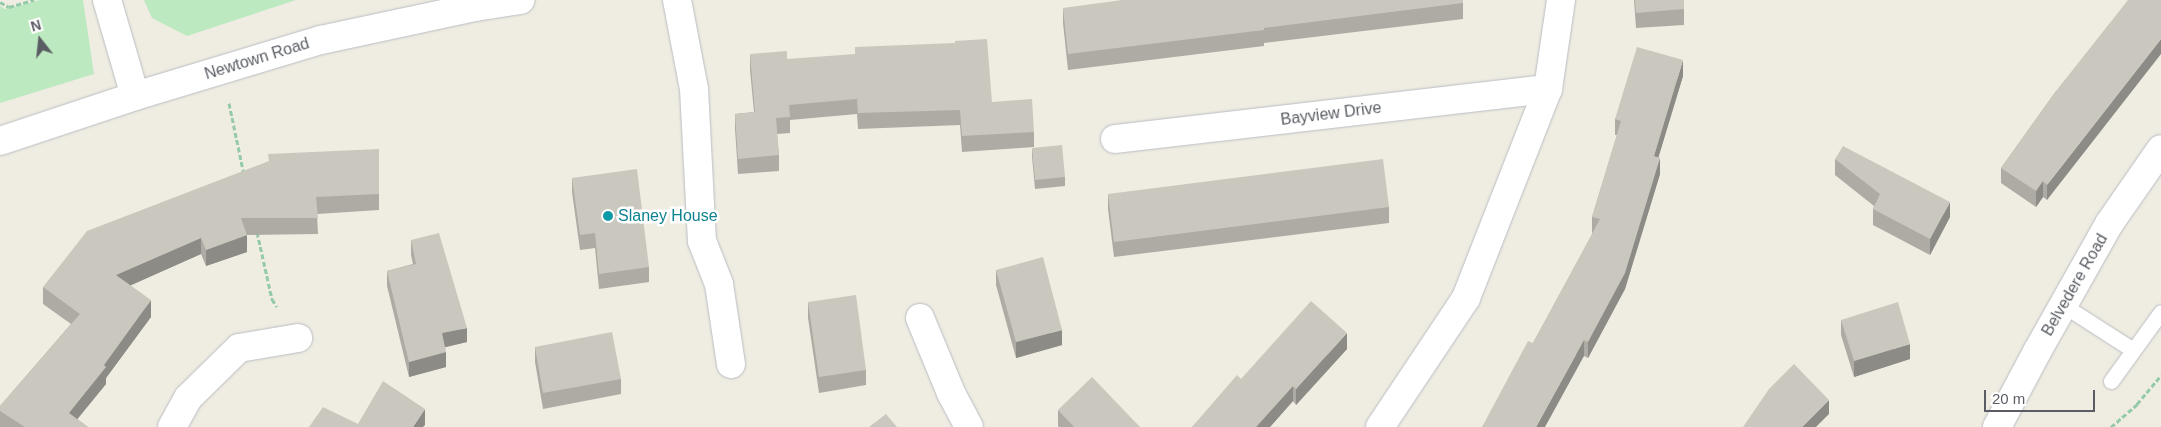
<!DOCTYPE html>
<html>
<head>
<meta charset="utf-8">
<style>
	body { margin:0 }
	#map { position:relative; width:2161px; height:427px; overflow:hidden; background:#efede2; font-family:Arial,sans-serif }
	div>[style] { position:absolute }
	.green>* { inset:0; background:#bce9c0 }
	.path>* { height:3px; margin-top:-1.5px; transform-origin:0; background:repeating-linear-gradient(90deg,#94caa9 0 5px,transparent 0 7.5px) }
	.roads { filter:drop-shadow(0 0 1px #babcc2) drop-shadow(0 0 1px #babcc2) }
	.lane>* { height:15px; margin:-7.5px; padding:0 7.5px; transform-origin:7.5px; border-radius:7.5px; background:#fff }
	.street>* { height:28px; margin:-14px; padding:0 14px; transform-origin:14px; border-radius:14px; background:#fff }
	.secondary>* { height:28px; margin:-14px; padding:0 14px; transform-origin:14px; border-radius:14px; background:#fff }
	.wall>* { inset:0; background:#aeaba4 }
	.shaded-wall>* { inset:0; background:#8d8b86 }
	.building>* { inset:0; background:#cac7bf }
	.dots>* { width:14px; height:14px; translate:-50% -50%; box-sizing:border-box; border:2px solid #fff; border-radius:50% }
	span { translate:-50% -50%; white-space:nowrap; text-align:center; line-height:1.15; -webkit-text-stroke:5px #fff; paint-order:stroke }
	.street-label { font-size:16px; color:#5a5e64 }
	.culture-label { font-size:16px; color:#0d838f }
	.left { translate:0 -50%; text-align:left }
	.north { position:absolute; left:15px; top:15px; width:50px; height:50px; -webkit-text-stroke:4px #fff; paint-order:stroke; rotate:344deg; font-size:14px; font-weight:700; line-height:20px; text-align:center; color:#5a5e64 }
	.north::after { content:''; display:block; margin:auto; width:18px; height:22px; background:#5a5e64; clip-path:polygon(50% 0,100% 100%,50% 72%,0 100%) }
	.scale { position:absolute; left:1984px; top:390px; width:111px; height:22px; box-sizing:border-box; border:2px solid #5a5e64; border-top:0; padding-left:6px; font-size:15px; line-height:18px; white-space:nowrap; color:#5a5e64; -webkit-text-stroke:4px #fff; paint-order:stroke }
</style>
</head>
<body>
<div id="map">
	<div class="green">
		<i style="clip-path:polygon(40px 0,83px 0,94px 74px,0 103px,0 6px,5px 9px)"></i>
		<i style="clip-path:polygon(144px 0,296px 0,187px 36px,152px 18px)"></i>
	</div>
	<div class="path">
		<i style="left:0;top:2px;width:10px;rotate:29deg"></i>
		<i style="left:9px;top:7px;width:26px;rotate:-16deg"></i>
		<i style="left:229px;top:103px;width:74px;rotate:78.2deg"></i>
		<i style="left:257px;top:232px;width:69px;rotate:77.4deg"></i>
		<i style="left:272px;top:299px;width:9px;rotate:58deg"></i>
		<i style="left:2111px;top:427px;width:35px;rotate:-41deg"></i>
		<i style="left:2137px;top:404px;width:38px;rotate:-50deg"></i>
	</div>
	<div class="roads">
		<div class="lane">
			<i style="left:2063px;top:305px;width:83px;rotate:32.7deg"></i>
			<i style="left:2111px;top:381px;width:85px;rotate:-54.1deg"></i>
		</div>
		<div class="street">
			<i style="left:107px;top:0;width:100px;rotate:73.7deg"></i>
			<i style="left:677px;top:0;width:91px;rotate:79.2deg"></i>
			<i style="left:694px;top:89px;width:152px;rotate:87deg"></i>
			<i style="left:702px;top:241px;width:46px;rotate:68.4deg"></i>
			<i style="left:719px;top:284px;width:81px;rotate:81.5deg"></i>
			<i style="left:1115px;top:139px;width:436px;rotate:-6.6deg"></i>
			<i style="left:920px;top:318px;width:81px;rotate:67.5deg"></i>
			<i style="left:951px;top:393px;width:38px;rotate:62deg"></i>
			<i style="left:172px;top:427px;width:33px;rotate:-61deg"></i>
			<i style="left:188px;top:398px;width:71px;rotate:-44.4deg"></i>
			<i style="left:239px;top:348px;width:60px;rotate:-9.6deg"></i>
			<i style="left:1380px;top:427px;width:155px;rotate:-56.3deg"></i>
			<i style="left:1466px;top:298px;width:225px;rotate:-68.6deg"></i>
			<i style="left:1548px;top:89px;width:90px;rotate:-81.7deg"></i>
		</div>
		<div class="secondary">
			<i style="left:0;top:141px;width:142px;rotate:-18.4deg"></i>
			<i style="left:135px;top:96px;width:194px;rotate:-16.8deg"></i>
			<i style="left:321px;top:40px;width:157px;rotate:-12.1deg"></i>
			<i style="left:475px;top:7px;width:46px;rotate:-8.8deg"></i>
			<i style="left:1997px;top:427px;width:87px;rotate:-62deg"></i>
			<i style="left:2038px;top:350px;width:145px;rotate:-60.6deg"></i>
			<i style="left:2109px;top:224px;width:91px;rotate:-55.3deg"></i>
		</div>
	</div>
	<div class="wall">
		<i style="clip-path:polygon(1634px 0,1684px 0,1684px 25px,1636px 28px)"></i>
		<i style="clip-path:polygon(1463px 3px,1463px 19px,1264px 43px,1264px 46px,1068px 70px,1063px 23px,1063px 8px)"></i>
		<i style="clip-path:polygon(750px 54px,787px 59px,992px 102px,1034px 132px,1034px 147px,962px 152px,960px 125px,858px 129px,857px 114px,790px 120px,790px 133px,777px 134px,779px 155px,779px 171px,738px 174px,735px 129px,735px 114px,754px 112px,750px 70px)"></i>
		<i style="clip-path:polygon(1683px 76px,1658px 158px,1660px 174px,1625px 289px,1588px 358px,1584px 356px,1533px 343px,1593px 233px,1592px 233px,1592px 217px,1617px 135px,1615px 135px,1615px 119px)"></i>
		<i style="clip-path:polygon(2056px 91px,2047px 200px,2043px 197px,2036px 207px,2001px 183px,2001px 168px)"></i>
		<i style="clip-path:polygon(1032px 148px,1065px 177px,1065px 186px,1035px 189px,1032px 157px)"></i>
		<i style="clip-path:polygon(379px 149px,379px 210px,317px 214px,318px 234px,246px 235px,247px 252px,206px 266px,201px 254px,130px 285px,151px 317px,106px 378px,106px 384px,77px 419px,88px 427px,0 427px,0 406px,71px 324px,43px 304px,43px 287px)"></i>
		<i style="clip-path:polygon(1835px 159px,1950px 217px,1930px 255px,1873px 225px,1873px 209px,1874px 206px,1835px 175px)"></i>
		<i style="clip-path:polygon(572px 178px,649px 267px,649px 282px,599px 289px,595px 248px,580px 250px,572px 192px)"></i>
		<i style="clip-path:polygon(1108px 194px,1389px 207px,1389px 223px,1114px 257px,1108px 209px)"></i>
		<i style="clip-path:polygon(411px 240px,467px 342px,445px 347px,446px 367px,409px 377px,387px 286px,387px 271px,413px 264px,411px 255px)"></i>
		<i style="clip-path:polygon(996px 270px,1062px 345px,1016px 358px,996px 285px)"></i>
		<i style="clip-path:polygon(808px 302px,866px 370px,866px 385px,819px 393px,808px 318px)"></i>
		<i style="clip-path:polygon(1841px 320px,1910px 359px,1854px 377px,1841px 335px)"></i>
		<i style="clip-path:polygon(535px 347px,621px 379px,621px 394px,543px 409px,535px 362px)"></i>
		<i style="clip-path:polygon(1347px 349px,1296px 405px,1293px 401px,1270px 427px,1192px 427px,1241px 379px)"></i>
		<i style="clip-path:polygon(1058px 410px,1140px 427px,1059px 427px,1058px 426px)"></i>
	</div>
	<div class="shaded-wall">
		<i style="clip-path:polygon(2161px 39px,2161px 54px,2047px 200px,2047px 185px)"></i>
		<i style="clip-path:polygon(1683px 60px,1683px 76px,1654px 172px,1654px 156px)"></i>
		<i style="clip-path:polygon(1660px 158px,1660px 174px,1625px 289px,1588px 358px,1588px 342px)"></i>
		<i style="clip-path:polygon(2043px 181px,2043px 197px,2036px 207px,2036px 191px)"></i>
		<i style="clip-path:polygon(1950px 202px,1950px 217px,1930px 255px,1930px 239px)"></i>
		<i style="clip-path:polygon(247px 235px,247px 252px,206px 266px,206px 250px)"></i>
		<i style="clip-path:polygon(201px 238px,201px 254px,116px 292px,116px 275px)"></i>
		<i style="clip-path:polygon(151px 300px,151px 317px,106px 378px,106px 384px,71px 427px,69px 413px)"></i>
		<i style="clip-path:polygon(467px 328px,467px 342px,442px 348px,442px 333px)"></i>
		<i style="clip-path:polygon(1062px 330px,1062px 345px,1016px 358px,1016px 342px)"></i>
		<i style="clip-path:polygon(1347px 333px,1347px 349px,1296px 405px,1296px 389px)"></i>
		<i style="clip-path:polygon(1584px 340px,1584px 356px,1545px 427px,1536px 427px)"></i>
		<i style="clip-path:polygon(1910px 344px,1910px 359px,1854px 377px,1854px 361px)"></i>
		<i style="clip-path:polygon(446px 352px,446px 367px,409px 377px,409px 362px)"></i>
		<i style="clip-path:polygon(1293px 386px,1293px 401px,1270px 427px,1256px 427px)"></i>
		<i style="clip-path:polygon(1829px 400px,1829px 414px,1816px 427px,1802px 427px)"></i>
		<i style="clip-path:polygon(425px 409px,425px 425px,423px 427px,413px 427px)"></i>
	</div>
	<div class="building">
		<i style="clip-path:polygon(1122px 0,1463px 0,1463px 3px,1264px 28px,1264px 30px,1068px 54px,1063px 8px)"></i>
		<i style="clip-path:polygon(1635px 0,1684px 0,1684px 9px,1636px 13px)"></i>
		<i style="clip-path:polygon(2128px 0,2161px 0,2161px 39px,2047px 185px,2043px 181px,2036px 191px,2001px 168px,2056px 91px)"></i>
		<i style="clip-path:polygon(987px 39px,992px 102px,1032px 99px,1034px 132px,962px 136px,960px 110px,858px 113px,857px 99px,789px 105px,790px 117px,776px 118px,779px 155px,738px 159px,735px 114px,755px 112px,750px 54px,787px 51px,787px 59px,855px 54px,855px 47px,955px 43px,955px 41px)"></i>
		<i style="clip-path:polygon(1637px 47px,1683px 60px,1654px 156px,1660px 158px,1625px 273px,1588px 342px,1584px 340px,1536px 427px,1482px 427px,1528px 341px,1533px 343px,1600px 219px,1592px 217px,1621px 121px,1615px 119px)"></i>
		<i style="clip-path:polygon(1062px 145px,1065px 177px,1035px 180px,1032px 148px)"></i>
		<i style="clip-path:polygon(1843px 146px,1950px 202px,1930px 239px,1873px 209px,1880px 194px,1835px 159px)"></i>
		<i style="clip-path:polygon(379px 149px,379px 194px,316px 197px,318px 218px,241px 218px,247px 235px,206px 250px,201px 238px,116px 275px,151px 300px,104px 365px,106px 367px,69px 413px,88px 427px,25px 427px,0 411px,0 406px,80px 314px,43px 287px,87px 231px,269px 161px,268px 154px)"></i>
		<i style="clip-path:polygon(1383px 159px,1389px 207px,1114px 242px,1108px 194px)"></i>
		<i style="clip-path:polygon(637px 169px,649px 267px,599px 274px,595px 233px,580px 235px,572px 178px)"></i>
		<i style="clip-path:polygon(439px 233px,467px 328px,442px 333px,446px 352px,409px 362px,387px 271px,416px 264px,411px 240px)"></i>
		<i style="clip-path:polygon(1043px 257px,1062px 330px,1016px 342px,996px 270px)"></i>
		<i style="clip-path:polygon(856px 295px,866px 370px,819px 377px,808px 302px)"></i>
		<i style="clip-path:polygon(1311px 301px,1347px 333px,1296px 389px,1293px 386px,1256px 427px,1192px 427px,1237px 375px,1241px 379px)"></i>
		<i style="clip-path:polygon(1898px 302px,1910px 344px,1854px 361px,1841px 320px)"></i>
		<i style="clip-path:polygon(612px 332px,621px 379px,543px 393px,535px 347px)"></i>
		<i style="clip-path:polygon(1794px 364px,1829px 400px,1802px 427px,1743px 427px,1769px 389px)"></i>
		<i style="clip-path:polygon(1092px 377px,1140px 427px,1074px 427px,1058px 410px)"></i>
		<i style="clip-path:polygon(383px 381px,425px 409px,413px 427px,309px 427px,323px 407px,358px 424px)"></i>
		<i style="clip-path:polygon(886px 414px,897px 427px,869px 427px)"></i>
	</div>
	<div class="dots">
		<i style="left:608px;top:216px;background:#0f9aa8"></i>
	</div>
	<div class="street-label">
		<span style="left:257px;top:59px;rotate:-17deg">Newtown Road</span>
		<span style="left:1331px;top:114px;rotate:-7deg">Bayview Drive</span>
		<span style="left:2075px;top:285px;rotate:-60deg">Belvedere Road</span>
	</div>
	<div class="culture-label">
		<span class="left" style="left:618px;top:216px">Slaney House</span>
	</div>
	<div class="north">N</div>
	<div class="scale">20 m</div>
</div>
</body>
</html>
